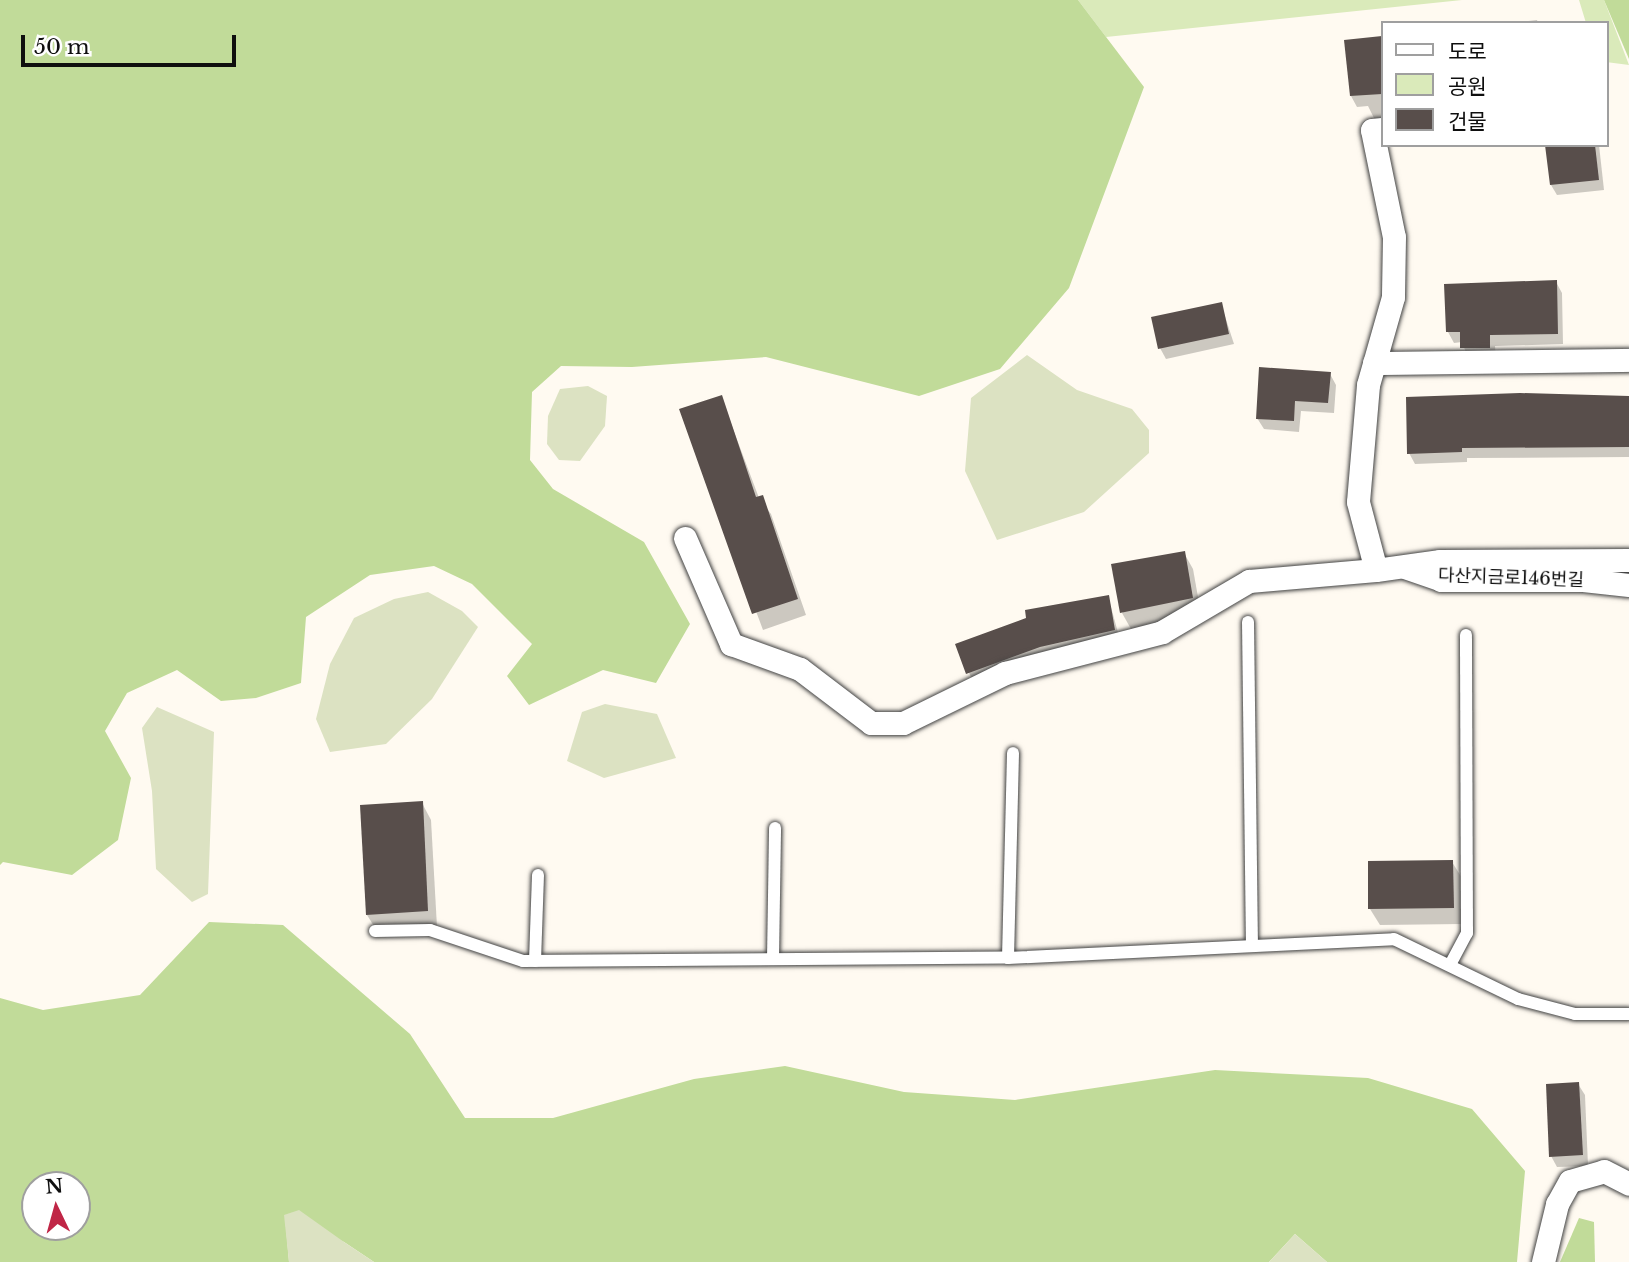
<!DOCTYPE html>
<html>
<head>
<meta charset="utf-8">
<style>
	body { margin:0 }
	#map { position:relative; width:1629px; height:1262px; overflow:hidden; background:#fffaf1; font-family:"Libre Baskerville","Noto Sans KR",serif }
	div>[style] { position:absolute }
	.green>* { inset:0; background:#daeaba }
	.forest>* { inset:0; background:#c1db99 }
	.cemetery>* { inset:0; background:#dce2c2 }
	.shadow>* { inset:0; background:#0003 }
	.building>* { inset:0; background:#584e4b }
	.roads { filter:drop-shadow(0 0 2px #424242) drop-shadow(0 0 2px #424242) }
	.service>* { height:12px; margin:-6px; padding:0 6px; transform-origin:6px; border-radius:6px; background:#fff }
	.minor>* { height:23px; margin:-11.5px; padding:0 11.5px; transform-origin:11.5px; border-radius:11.5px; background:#fff }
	span { translate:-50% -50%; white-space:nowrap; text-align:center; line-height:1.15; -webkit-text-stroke:7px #fff; paint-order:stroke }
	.street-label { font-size:18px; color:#0f0f0f }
	.legend { position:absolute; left:1381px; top:21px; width:228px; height:126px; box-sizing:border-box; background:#fff; border:2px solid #9f9f9f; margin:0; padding:9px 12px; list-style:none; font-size:21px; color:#0f0f0f }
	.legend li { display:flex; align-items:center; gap:14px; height:35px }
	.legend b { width:35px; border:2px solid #9f9f9f }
	.north { position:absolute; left:21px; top:1171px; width:70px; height:70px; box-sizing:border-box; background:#fff; border:2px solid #9f9f9f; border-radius:50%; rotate:355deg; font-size:19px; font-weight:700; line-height:28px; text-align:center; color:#0f0f0f }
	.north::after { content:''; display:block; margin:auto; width:24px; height:32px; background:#c02646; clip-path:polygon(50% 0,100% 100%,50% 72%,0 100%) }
	.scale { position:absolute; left:21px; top:35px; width:215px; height:32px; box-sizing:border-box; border:4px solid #0f0f0f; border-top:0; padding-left:9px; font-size:21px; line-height:24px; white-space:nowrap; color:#0f0f0f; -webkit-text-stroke:5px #fff; paint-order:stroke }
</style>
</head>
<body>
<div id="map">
	<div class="green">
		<i style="clip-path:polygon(1078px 0,1462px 0,1106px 37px)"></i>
		<i style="clip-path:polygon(1579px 0,1604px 0,1629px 65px,1606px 62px,1606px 23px,1586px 23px)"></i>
	</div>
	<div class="forest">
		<i style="clip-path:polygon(0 0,1078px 0,1144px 87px,1069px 288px,1000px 369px,919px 396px,766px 357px,632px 367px,561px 366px,532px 392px,530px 460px,553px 489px,644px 542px,690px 624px,656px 683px,603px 670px,529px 705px,507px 676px,532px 644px,472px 584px,434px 566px,370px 575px,306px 617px,301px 683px,256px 698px,221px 701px,177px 670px,127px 693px,105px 731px,131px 778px,118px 840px,72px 875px,3px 862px,0 865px)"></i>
		<i style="clip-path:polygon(1604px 0,1629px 0,1629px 59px)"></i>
		<i style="clip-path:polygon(evenodd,209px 922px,283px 925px,410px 1034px,465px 1118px,553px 1118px,694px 1079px,785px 1066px,904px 1092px,1015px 1100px,1215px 1070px,1368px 1078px,1472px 1109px,1525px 1171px,1517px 1262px,1327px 1262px,1295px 1234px,1269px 1262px,374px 1262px,344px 1242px,285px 1216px,289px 1262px,0 1262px,0 998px,43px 1010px,140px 995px,209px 922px,35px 1185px,77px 1185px,77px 1227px,35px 1227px,35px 1185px)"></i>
		<i style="clip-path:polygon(1579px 1218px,1594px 1222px,1595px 1262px,1560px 1262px)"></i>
	</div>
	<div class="cemetery">
		<i style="clip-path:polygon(1027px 355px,1077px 390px,1132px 409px,1149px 430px,1149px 453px,1084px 512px,997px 540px,965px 471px,971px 398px)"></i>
		<i style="clip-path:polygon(588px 386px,607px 396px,605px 426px,580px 461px,559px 460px,547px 444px,548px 416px,560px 389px)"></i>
		<i style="clip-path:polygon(428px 592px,462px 611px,478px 627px,432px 699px,386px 744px,330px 752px,316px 719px,330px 664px,354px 618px,394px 599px)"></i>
		<i style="clip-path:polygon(605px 704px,657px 714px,676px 758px,604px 778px,567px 761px,582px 712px)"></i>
		<i style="clip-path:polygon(157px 707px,214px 732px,208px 894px,192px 902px,156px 869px,152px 791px,142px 728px)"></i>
		<i style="clip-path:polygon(299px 1210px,344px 1242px,374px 1262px,289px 1262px,284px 1215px)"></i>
		<i style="clip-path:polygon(1295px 1234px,1327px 1262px,1269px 1262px)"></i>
	</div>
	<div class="shadow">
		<i style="clip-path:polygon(1537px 20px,1538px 23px,1512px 23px)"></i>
		<i style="clip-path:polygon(1382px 38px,1382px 119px,1375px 120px,1368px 106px,1357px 107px,1351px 96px,1346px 42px)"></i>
		<i style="clip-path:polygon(1547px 145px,1599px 145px,1604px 190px,1557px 195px,1551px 185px)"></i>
		<i style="clip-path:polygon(1556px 282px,1562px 293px,1563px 344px,1495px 346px,1496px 358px,1468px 358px,1462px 342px,1454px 343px,1448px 332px)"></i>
		<i style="clip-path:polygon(1221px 304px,1234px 344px,1166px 359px,1160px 348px)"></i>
		<i style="clip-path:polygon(1330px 374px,1336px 385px,1334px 413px,1301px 411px,1299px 432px,1264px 429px,1257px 418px)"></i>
		<i style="clip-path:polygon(721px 397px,759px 498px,771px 514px,806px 615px,763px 630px,681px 410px)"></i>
		<i style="clip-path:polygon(1629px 397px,1629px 457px,1467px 458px,1467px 462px,1415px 464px,1409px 453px)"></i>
		<i style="clip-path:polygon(1184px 553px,1193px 569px,1201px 614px,1131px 629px,1122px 613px)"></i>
		<i style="clip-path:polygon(1108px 596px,1120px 640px,974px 684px,957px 645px)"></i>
		<i style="clip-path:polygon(422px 803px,431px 820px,437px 927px,377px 931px,367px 915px)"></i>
		<i style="clip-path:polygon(1452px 862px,1462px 878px,1462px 924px,1380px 925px,1370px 909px)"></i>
		<i style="clip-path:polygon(1578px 1084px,1585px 1095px,1588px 1166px,1557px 1167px,1551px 1156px)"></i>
	</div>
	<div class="building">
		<i style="clip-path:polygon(1382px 36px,1382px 94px,1350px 96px,1344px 40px)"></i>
		<i style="clip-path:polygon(1545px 145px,1595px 145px,1599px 180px,1550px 185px)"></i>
		<i style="clip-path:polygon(1557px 280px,1558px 334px,1490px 335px,1490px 348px,1460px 348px,1460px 332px,1446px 332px,1444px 284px)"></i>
		<i style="clip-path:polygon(1222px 302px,1229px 334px,1158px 349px,1151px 317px)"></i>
		<i style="clip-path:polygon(1259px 367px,1331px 372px,1328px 403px,1295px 401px,1294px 421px,1256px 419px)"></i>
		<i style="clip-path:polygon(1520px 393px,1629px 396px,1629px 447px,1462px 448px,1462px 452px,1407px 454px,1406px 397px)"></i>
		<i style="clip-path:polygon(722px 395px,756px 497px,763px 495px,798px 599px,752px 614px,679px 409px)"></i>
		<i style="clip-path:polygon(1185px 551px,1193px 598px,1120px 613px,1111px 564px)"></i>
		<i style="clip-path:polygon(1109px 595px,1115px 630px,1040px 647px,966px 674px,955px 644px,1026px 618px,1025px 610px)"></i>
		<i style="clip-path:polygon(423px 801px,428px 911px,366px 915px,360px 805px)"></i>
		<i style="clip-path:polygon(1453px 860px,1454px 908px,1368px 909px,1368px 861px)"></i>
		<i style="clip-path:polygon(1579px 1082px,1583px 1155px,1549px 1157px,1546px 1084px)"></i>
	</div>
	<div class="roads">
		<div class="service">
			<i style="left:1248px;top:622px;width:322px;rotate:89.3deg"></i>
			<i style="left:375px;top:931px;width:55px;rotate:-1deg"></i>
			<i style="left:430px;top:930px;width:98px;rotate:18.4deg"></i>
			<i style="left:523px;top:961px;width:485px;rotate:-0.4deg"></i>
			<i style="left:1008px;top:958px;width:386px;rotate:-2.8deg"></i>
			<i style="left:1394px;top:939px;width:138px;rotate:25.8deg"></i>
			<i style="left:1518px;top:999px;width:59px;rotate:14.7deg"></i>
			<i style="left:1575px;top:1014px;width:54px"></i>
			<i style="left:1008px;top:958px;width:205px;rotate:-88.6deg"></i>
			<i style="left:773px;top:959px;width:131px;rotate:-89.1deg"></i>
			<i style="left:535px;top:961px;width:86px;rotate:-88deg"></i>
			<i style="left:1451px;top:963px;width:34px;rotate:-62deg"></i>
			<i style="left:1467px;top:933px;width:298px;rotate:-90.2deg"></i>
		</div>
		<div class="minor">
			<i style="left:1382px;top:129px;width:10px;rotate:174deg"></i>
			<i style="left:1372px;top:130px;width:109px;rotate:78.4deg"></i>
			<i style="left:1394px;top:237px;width:60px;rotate:91deg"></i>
			<i style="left:1393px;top:297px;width:91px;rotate:105.9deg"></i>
			<i style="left:1368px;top:385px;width:117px;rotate:94.9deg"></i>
			<i style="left:1358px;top:502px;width:70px;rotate:75.2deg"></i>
			<i style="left:1376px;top:570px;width:65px;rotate:-8deg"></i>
			<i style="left:1440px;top:561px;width:189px;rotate:-0.3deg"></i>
			<i style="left:1374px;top:363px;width:255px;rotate:-0.7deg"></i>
			<i style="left:685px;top:538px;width:116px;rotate:66.5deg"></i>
			<i style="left:731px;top:644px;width:73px;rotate:19.9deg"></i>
			<i style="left:800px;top:669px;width:89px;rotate:37.3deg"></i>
			<i style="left:871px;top:723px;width:32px"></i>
			<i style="left:903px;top:723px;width:114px;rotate:-26.1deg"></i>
			<i style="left:1005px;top:673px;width:162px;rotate:-14.6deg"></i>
			<i style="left:1162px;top:632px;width:101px;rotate:-30.4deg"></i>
			<i style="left:1249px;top:581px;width:127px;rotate:-5deg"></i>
			<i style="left:1407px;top:568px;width:36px;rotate:19deg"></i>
			<i style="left:1441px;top:580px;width:142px"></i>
			<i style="left:1583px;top:580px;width:46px;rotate:6.2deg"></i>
			<i style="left:1543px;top:1262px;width:60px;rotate:-76.4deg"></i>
			<i style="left:1557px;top:1204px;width:26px;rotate:-61deg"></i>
			<i style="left:1570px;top:1181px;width:35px;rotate:-16deg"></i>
			<i style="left:1604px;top:1171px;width:28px;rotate:27deg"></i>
		</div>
	</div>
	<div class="street-label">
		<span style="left:1511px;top:578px;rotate:2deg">다산지금로146번길</span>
	</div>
	<ul class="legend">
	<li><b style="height:9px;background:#fff"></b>도로</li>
	<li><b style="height:19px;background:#daeaba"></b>공원</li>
	<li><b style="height:19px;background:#584e4b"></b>건물</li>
	</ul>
	<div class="north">N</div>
	<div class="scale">50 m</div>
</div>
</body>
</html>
